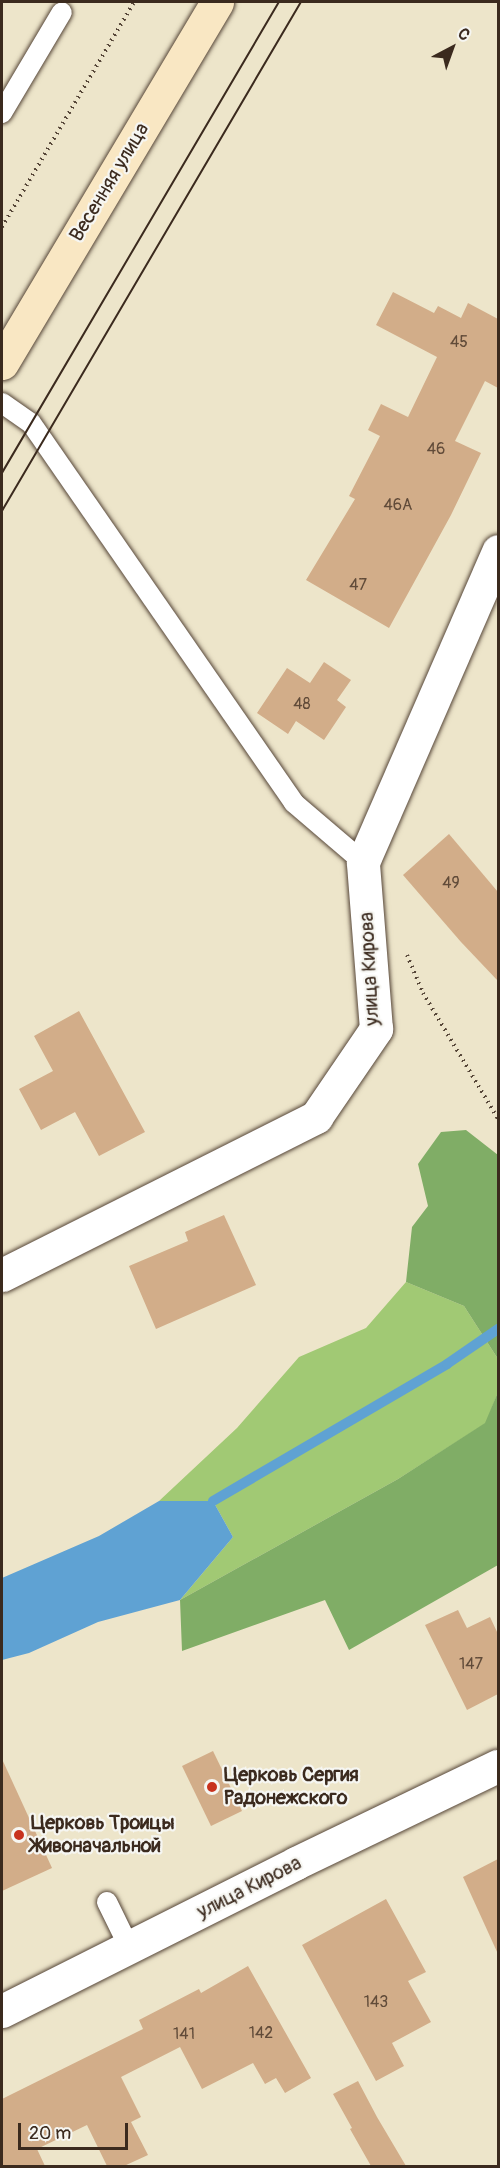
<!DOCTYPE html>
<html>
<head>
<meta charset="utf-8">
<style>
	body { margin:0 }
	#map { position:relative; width:500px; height:2168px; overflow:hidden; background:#ede5ca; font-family:Pangolin,sans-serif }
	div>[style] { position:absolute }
	.green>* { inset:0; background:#a1c974 }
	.forest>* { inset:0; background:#80ad66 }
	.water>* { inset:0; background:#5fa2d3 }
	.stream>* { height:10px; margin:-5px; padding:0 5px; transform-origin:5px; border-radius:5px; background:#5fa2d3 }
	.building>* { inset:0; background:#d2ad89 }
	.path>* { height:4px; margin-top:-2px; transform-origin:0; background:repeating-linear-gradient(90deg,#564638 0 1.5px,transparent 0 6px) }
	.roads { filter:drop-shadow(0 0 2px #564638) drop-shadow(0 0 2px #564638) }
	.service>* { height:20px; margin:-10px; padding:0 10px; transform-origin:10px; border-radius:10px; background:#fff }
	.minor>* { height:33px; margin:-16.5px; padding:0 16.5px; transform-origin:16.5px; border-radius:16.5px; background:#fff }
	.secondary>* { height:33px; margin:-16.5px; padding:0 16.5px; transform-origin:16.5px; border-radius:16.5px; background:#f9e7c3 }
	.tram>* { height:1.5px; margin:-0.75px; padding:0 0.75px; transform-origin:0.75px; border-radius:0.75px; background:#3b2a1e }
	.dots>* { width:16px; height:16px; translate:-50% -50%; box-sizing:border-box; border:3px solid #f6f6f2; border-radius:50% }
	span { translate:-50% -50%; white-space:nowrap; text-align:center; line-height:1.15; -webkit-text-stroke:4.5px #f6f6f2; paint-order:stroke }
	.number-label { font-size:16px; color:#614b39 }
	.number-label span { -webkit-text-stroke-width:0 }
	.street-label { font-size:20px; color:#3b2a1e }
	.poi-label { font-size:20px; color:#3b2a1e; font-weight:700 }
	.left { translate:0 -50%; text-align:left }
	.frame { position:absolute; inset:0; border:3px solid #3b2a1e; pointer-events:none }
	.north { position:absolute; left:422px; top:18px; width:60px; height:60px; -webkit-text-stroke:4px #f6f6f2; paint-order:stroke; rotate:41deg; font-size:16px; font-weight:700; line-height:24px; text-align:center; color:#3b2a1e }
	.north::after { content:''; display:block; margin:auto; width:21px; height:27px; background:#3b2a1e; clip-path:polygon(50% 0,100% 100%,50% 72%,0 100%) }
	.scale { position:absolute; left:18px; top:2123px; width:110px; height:27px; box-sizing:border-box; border:3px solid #3b2a1e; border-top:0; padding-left:8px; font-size:18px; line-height:21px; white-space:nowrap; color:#3b2a1e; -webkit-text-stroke:4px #f6f6f2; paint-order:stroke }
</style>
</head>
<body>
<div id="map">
	<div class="green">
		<i style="clip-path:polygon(406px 1282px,464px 1306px,498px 1359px,498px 1392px,486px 1423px,398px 1479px,180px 1600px,233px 1537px,213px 1501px,159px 1501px,237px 1428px,299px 1357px,366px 1328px)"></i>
	</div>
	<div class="forest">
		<i style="clip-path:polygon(466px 1130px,498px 1155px,498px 1359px,464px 1306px,406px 1282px,412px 1227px,428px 1206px,418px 1164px,441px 1132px)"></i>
		<i style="clip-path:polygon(498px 1392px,498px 1565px,349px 1650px,325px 1600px,182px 1651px,180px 1600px,398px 1479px,485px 1423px)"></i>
	</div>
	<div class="water">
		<i style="clip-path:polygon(159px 1501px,213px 1501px,233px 1537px,180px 1600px,98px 1622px,29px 1653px,2px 1660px,2px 1578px,99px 1536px)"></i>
	</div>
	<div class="stream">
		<i style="left:213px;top:1501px;width:271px;rotate:-30.3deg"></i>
		<i style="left:447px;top:1364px;width:62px;rotate:-34.5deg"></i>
	</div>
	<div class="building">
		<i style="clip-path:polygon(393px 292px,434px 313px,438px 306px,461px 318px,468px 303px,498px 319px,498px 388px,485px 381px,455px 441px,481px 453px,451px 515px,389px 628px,306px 580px,355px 499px,349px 496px,380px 436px,368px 430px,381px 404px,408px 417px,437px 357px,376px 325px)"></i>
		<i style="clip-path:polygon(324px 662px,351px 680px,337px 700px,346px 707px,324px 740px,296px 721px,288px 734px,257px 713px,287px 668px,310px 683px)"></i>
		<i style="clip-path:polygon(449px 834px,498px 892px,498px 981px,461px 942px,403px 875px)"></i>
		<i style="clip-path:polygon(79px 1011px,145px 1132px,99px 1156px,75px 1112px,41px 1130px,19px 1089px,53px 1071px,34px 1036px)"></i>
		<i style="clip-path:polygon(224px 1215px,256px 1285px,156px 1329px,129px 1266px,188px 1241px,185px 1232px)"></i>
		<i style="clip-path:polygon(458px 1610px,467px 1628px,490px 1617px,498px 1634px,498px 1694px,467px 1710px,425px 1625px)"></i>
		<i style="clip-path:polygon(213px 1751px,242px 1811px,211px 1826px,182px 1766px)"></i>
		<i style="clip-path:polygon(2px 1759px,52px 1868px,2px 1891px)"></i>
		<i style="clip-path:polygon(498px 1859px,498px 1954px,463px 1877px)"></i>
		<i style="clip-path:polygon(386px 1899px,426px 1972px,408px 1981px,431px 2022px,392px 2043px,404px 2066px,376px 2081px,302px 1945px)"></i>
		<i style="clip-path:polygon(248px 1966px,311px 2078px,285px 2093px,276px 2078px,265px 2084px,253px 2063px,202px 2089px,180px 2047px,121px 2077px,141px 2117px,131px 2122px,148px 2155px,124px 2166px,107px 2166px,87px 2125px,37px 2149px,45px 2166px,2px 2166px,2px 2099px,143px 2029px,139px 2020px,199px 1989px,201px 1993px)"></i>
		<i style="clip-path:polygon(358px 2081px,377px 2117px,406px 2166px,371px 2166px,350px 2129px,352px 2128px,333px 2094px)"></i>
	</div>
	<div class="path">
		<i style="left:2px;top:227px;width:261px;rotate:-59.6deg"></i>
		<i style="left:407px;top:955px;width:41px;rotate:67.2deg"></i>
		<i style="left:423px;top:993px;width:147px;rotate:59.2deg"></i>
	</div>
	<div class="roads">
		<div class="service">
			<i style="left:2px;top:113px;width:117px;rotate:-59.3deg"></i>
			<i style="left:2px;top:403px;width:35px;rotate:35deg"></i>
			<i style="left:31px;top:423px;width:462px;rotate:55.3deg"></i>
			<i style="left:294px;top:803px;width:91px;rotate:40.5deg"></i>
			<i style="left:107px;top:1902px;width:50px;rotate:63.9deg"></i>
		</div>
		<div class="minor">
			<i style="left:2px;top:1275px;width:352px;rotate:-26.7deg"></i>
			<i style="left:316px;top:1117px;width:107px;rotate:-55.7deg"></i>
			<i style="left:376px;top:1029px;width:168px;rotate:-94.5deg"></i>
			<i style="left:363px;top:862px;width:339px;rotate:-66.5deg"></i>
			<i style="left:2px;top:2011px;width:329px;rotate:-26.7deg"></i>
			<i style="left:296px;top:1863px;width:224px;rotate:-25.7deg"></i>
		</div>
		<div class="secondary">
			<i style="left:2px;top:363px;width:420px;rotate:-59.2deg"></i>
		</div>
	</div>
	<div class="tram">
		<i style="left:2px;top:473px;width:546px;rotate:-59.54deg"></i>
		<i style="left:2px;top:511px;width:590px;rotate:-59.57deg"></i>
	</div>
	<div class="dots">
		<i style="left:212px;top:1787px;background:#c8321e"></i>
		<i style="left:19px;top:1835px;background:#c8321e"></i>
	</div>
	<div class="number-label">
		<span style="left:459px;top:342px">45</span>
		<span style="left:436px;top:449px">46</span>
		<span style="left:398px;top:505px">46А</span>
		<span style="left:358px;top:585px">47</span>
		<span style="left:302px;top:704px">48</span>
		<span style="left:451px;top:883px">49</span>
		<span style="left:471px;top:1664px">147</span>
		<span style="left:376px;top:2002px">143</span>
		<span style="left:261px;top:2033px">142</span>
		<span style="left:184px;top:2034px">141</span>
	</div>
	<div class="street-label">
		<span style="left:109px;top:182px;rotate:-59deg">Весенняя улица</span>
		<span style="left:369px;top:969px;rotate:-93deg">улица Кирова</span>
		<span style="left:249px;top:1887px;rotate:-27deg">улица Кирова</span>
	</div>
	<div class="poi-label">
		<span class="left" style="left:224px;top:1786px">Церковь Сергия<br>Радонежского</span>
		<span class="left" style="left:31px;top:1834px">Церковь Троицы<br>Живоначальной</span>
	</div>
	<div class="frame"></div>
	<div class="north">С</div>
	<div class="scale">20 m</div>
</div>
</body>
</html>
